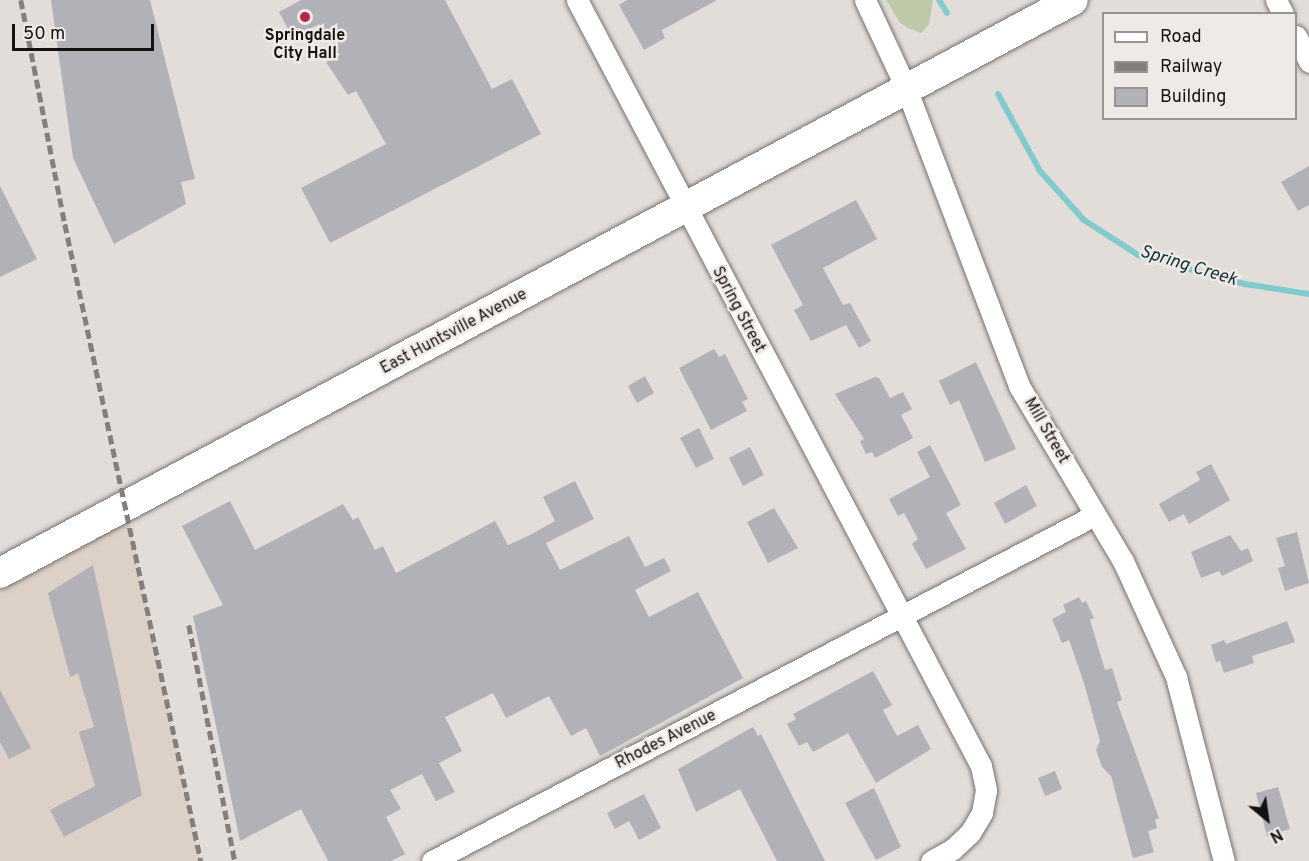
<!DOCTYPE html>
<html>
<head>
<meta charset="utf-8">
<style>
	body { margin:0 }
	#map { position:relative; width:1309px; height:861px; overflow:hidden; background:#e3ddd9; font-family:Overpass,sans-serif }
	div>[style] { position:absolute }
	.built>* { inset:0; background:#ddd1c7 }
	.green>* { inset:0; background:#becaa7 }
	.stream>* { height:6px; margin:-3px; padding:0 3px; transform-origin:3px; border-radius:3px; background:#83cace }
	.building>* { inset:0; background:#b1b1b7 }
	.roads { filter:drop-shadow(0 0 2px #76716d) drop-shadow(0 0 2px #76716d) }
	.street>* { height:21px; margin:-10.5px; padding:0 10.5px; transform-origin:10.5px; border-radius:10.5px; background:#fff }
	.secondary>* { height:30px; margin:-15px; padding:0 15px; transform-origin:15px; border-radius:15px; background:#fff }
	.rail>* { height:4.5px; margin-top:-2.25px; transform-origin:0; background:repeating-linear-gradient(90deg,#837f7c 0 9px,transparent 0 13.5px) }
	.dots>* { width:16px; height:16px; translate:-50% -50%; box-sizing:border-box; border:3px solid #f0eae6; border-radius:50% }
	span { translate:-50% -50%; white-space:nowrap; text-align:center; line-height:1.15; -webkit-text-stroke:5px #f0eae6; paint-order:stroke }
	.poi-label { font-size:16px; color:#141211; font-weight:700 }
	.street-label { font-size:16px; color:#141211 }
	.water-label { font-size:18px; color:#0e3234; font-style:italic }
	.legend { position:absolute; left:1102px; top:12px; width:195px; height:108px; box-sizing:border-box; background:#f0eae6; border:2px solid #989491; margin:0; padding:8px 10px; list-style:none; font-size:18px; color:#141211 }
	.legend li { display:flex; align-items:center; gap:12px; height:30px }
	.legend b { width:30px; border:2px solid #989491 }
	.north { position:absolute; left:1237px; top:789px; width:60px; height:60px; -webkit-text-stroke:4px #f0eae6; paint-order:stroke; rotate:151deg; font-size:16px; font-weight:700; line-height:24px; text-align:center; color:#141211 }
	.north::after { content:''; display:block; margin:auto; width:21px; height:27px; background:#141211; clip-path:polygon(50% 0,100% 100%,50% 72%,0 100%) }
	.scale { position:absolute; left:12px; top:24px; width:142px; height:27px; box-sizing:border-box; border:3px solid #141211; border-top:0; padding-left:8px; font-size:18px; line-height:21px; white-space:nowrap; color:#141211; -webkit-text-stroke:4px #f0eae6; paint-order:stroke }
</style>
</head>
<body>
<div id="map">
	<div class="built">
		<i style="clip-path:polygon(126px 507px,201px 861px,0 861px,0 573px)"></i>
	</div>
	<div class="green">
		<i style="clip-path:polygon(886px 0,933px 0,929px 24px,921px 33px,910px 29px,900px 23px)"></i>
	</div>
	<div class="stream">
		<i style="left:939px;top:0;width:15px;rotate:58deg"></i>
		<i style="left:998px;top:94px;width:88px;rotate:61.4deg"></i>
		<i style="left:1040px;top:171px;width:66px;rotate:48.1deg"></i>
		<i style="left:1084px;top:220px;width:64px;rotate:32.9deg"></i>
		<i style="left:1138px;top:255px;width:111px;rotate:15.2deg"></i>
		<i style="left:1245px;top:284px;width:65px;rotate:8.9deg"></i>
	</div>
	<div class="building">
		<i style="clip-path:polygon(51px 0,150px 0,195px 179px,181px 182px,186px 204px,114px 244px,73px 158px)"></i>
		<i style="clip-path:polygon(301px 0,445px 0,492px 89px,512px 79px,541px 134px,330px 243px,301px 188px,386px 144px,356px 91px,348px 95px,326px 62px,340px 55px,319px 24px,293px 38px,279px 12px)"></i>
		<i style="clip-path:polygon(627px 0,717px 0,662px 30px,665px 38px,644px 50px,619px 5px)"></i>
		<i style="clip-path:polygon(1309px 166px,1309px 205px,1298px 211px,1281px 182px)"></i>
		<i style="clip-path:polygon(0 186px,37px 259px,0 277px)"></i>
		<i style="clip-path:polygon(856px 200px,877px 239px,823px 268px,843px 305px,850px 303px,871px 341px,859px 348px,846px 325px,811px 341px,794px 310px,803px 305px,771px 245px)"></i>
		<i style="clip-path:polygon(714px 349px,719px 357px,725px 354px,748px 399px,742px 402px,747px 411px,711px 430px,679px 368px)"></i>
		<i style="clip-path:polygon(976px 362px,1016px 449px,985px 462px,959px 400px,950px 405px,939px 381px)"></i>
		<i style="clip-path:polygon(645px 376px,654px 393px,637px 403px,628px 386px)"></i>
		<i style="clip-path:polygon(875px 377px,879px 378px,890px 398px,903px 392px,912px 409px,901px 415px,913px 438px,875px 458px,872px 452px,866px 454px,860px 441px,864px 439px,835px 394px)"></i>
		<i style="clip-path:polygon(699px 428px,714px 459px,696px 468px,680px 438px)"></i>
		<i style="clip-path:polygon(930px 445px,961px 505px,946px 513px,966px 549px,926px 569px,912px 544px,918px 539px,904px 513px,898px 516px,889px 499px,930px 477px,917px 452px)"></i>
		<i style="clip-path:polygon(750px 447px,764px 475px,743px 486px,729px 458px)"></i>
		<i style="clip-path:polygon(1211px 464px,1230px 500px,1189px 524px,1184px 514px,1169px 522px,1159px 504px,1200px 480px,1196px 472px)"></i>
		<i style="clip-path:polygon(575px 481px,594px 519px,546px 543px,560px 570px,629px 536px,645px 567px,664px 558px,671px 571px,635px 590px,649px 617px,698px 592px,743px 678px,600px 756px,586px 728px,571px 736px,549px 696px,506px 718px,493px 693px,445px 717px,462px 751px,439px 763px,455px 792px,436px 801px,422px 774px,390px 790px,401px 809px,386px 817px,405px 854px,391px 861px,328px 861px,301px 809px,240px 841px,193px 616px,223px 605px,182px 526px,230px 501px,255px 550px,343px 504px,353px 520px,358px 517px,375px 550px,383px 546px,396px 573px,495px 521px,508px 545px,530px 535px,555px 521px,543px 497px)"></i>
		<i style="clip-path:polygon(1026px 485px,1037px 506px,1005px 524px,994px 503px)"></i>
		<i style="clip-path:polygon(774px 508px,798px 548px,768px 563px,747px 522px)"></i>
		<i style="clip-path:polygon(1297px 532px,1309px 583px,1285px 591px,1278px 568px,1285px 566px,1276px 538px)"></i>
		<i style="clip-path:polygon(1230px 535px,1241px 551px,1248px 548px,1253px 561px,1222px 576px,1219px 571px,1201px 578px,1191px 552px)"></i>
		<i style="clip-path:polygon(93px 565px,142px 795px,64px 837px,50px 810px,95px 786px,79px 732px,94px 727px,78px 673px,70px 677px,48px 593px)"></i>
		<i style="clip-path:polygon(1079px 597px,1082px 603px,1086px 601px,1094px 618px,1090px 620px,1105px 670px,1112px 668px,1122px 700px,1117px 702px,1159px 818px,1155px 820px,1157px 828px,1148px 831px,1154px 852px,1133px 858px,1111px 776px,1102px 767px,1096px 750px,1100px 741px,1084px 683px,1069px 640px,1062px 643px,1052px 619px,1066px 612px,1063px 605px)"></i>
		<i style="clip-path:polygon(1287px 621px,1295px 642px,1252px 656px,1254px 663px,1224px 673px,1220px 661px,1216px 662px,1211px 645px,1224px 640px,1226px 644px)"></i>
		<i style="clip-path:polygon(873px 671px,892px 705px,883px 710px,897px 736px,918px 725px,931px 749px,876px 783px,848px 733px,813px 752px,807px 742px,799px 746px,787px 724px,796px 719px,793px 714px)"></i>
		<i style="clip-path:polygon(0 690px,31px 748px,9px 759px,0 742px)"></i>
		<i style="clip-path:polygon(753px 727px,758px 736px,761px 734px,825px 861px,777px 861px,740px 789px,696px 812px,678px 769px)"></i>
		<i style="clip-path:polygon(1055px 771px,1062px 789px,1045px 796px,1038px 778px)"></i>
		<i style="clip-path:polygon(1278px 787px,1290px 829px,1267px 836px,1256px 793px)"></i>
		<i style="clip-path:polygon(874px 788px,901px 847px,876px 860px,845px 803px)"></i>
		<i style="clip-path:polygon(644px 794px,661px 828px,639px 840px,629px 821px,615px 829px,607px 813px)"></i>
	</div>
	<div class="roads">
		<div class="street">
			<i style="left:577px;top:0;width:866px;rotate:62.19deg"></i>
			<i style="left:981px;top:766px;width:25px;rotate:78deg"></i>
			<i style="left:986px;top:790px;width:23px;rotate:100deg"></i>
			<i style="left:982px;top:813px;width:23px;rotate:121deg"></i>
			<i style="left:970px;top:833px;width:23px;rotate:137deg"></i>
			<i style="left:953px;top:849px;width:25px;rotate:151deg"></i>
			<i style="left:865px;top:0;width:97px;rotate:65deg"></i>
			<i style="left:906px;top:88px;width:319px;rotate:69.2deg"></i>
			<i style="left:1019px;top:386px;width:204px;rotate:59.3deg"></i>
			<i style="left:1123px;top:561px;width:128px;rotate:65.4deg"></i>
			<i style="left:1176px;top:677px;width:190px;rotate:75.4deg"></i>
			<i style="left:1276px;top:0;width:16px;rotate:63deg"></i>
			<i style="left:1296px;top:36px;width:29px;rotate:63deg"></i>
			<i style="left:432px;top:861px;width:748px;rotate:-27.56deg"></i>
		</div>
		<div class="secondary">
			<i style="left:0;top:573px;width:1216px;rotate:-28.1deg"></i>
		</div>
	</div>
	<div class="rail">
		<i style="left:21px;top:0;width:228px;rotate:78.9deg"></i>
		<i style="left:65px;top:224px;width:651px;rotate:77.95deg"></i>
		<i style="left:189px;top:625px;width:240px;rotate:79deg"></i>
	</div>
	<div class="dots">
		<i style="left:305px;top:17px;background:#b62548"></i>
	</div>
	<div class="poi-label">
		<span style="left:305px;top:45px">Springdale<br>City Hall</span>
	</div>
	<div class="street-label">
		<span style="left:738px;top:310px;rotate:62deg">Spring Street</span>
		<span style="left:454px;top:332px;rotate:-28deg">East Huntsville Avenue</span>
		<span style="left:1046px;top:431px;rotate:60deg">Mill Street</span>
		<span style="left:666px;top:740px;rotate:-27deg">Rhodes Avenue</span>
	</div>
	<div class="water-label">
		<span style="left:1188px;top:267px;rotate:17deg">Spring Creek</span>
	</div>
	<ul class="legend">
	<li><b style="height:8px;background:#fff"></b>Road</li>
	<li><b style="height:8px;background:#837f7c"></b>Railway</li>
	<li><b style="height:16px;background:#b1b1b7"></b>Building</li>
	</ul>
	<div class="north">N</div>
	<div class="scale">50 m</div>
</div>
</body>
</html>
